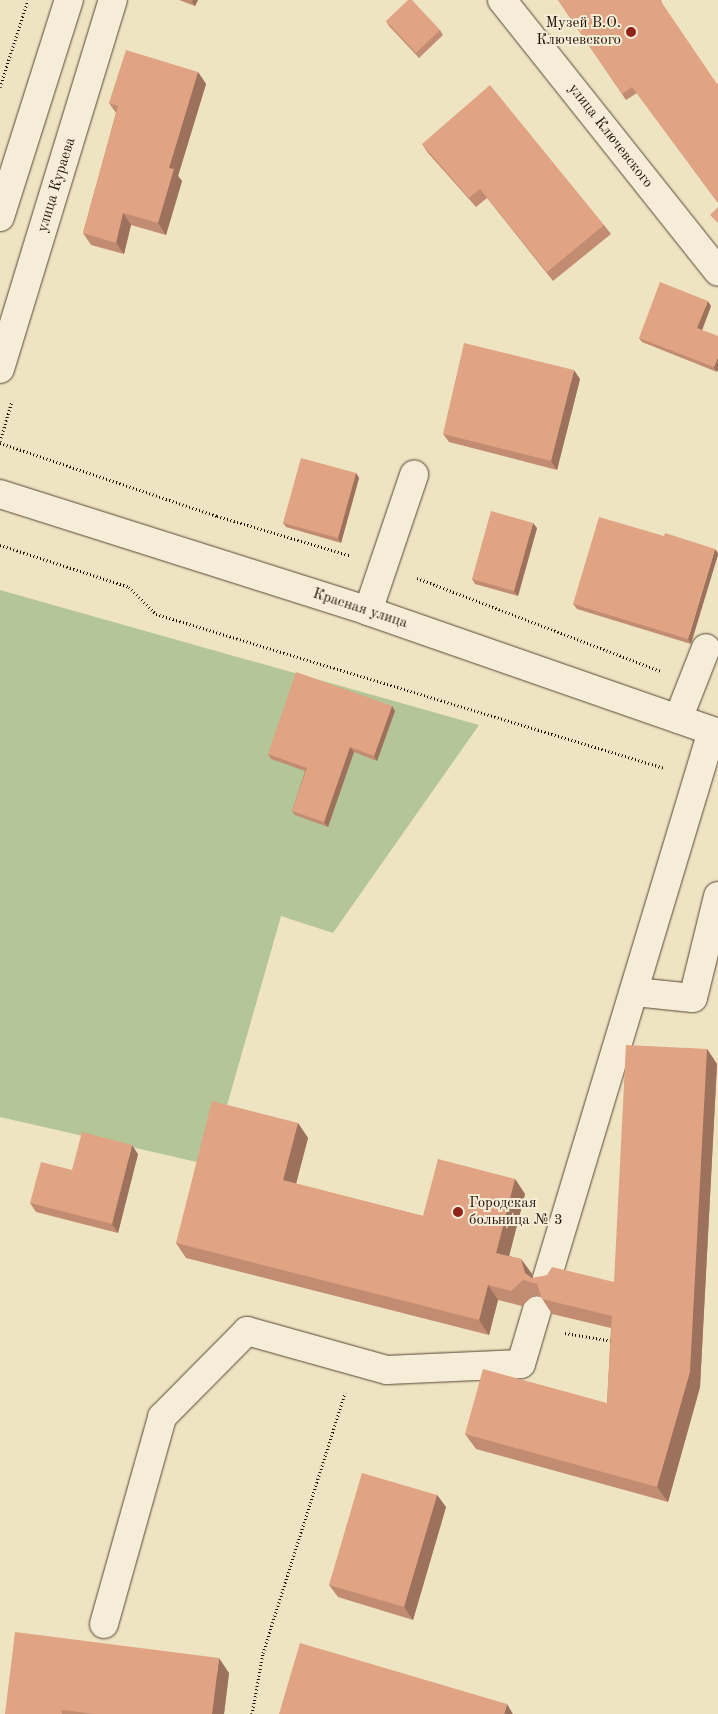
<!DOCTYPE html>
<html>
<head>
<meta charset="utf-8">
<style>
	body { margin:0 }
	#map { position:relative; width:718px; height:1714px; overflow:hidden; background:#efe4c2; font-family:"Old Standard TT",serif }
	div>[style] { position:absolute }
	.green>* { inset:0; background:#b4c597 }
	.path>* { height:3px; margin-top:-1.5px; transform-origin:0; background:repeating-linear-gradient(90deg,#231304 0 1px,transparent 0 3.5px) }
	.roads { filter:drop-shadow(0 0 1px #564734) drop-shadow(0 0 1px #564734) }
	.minor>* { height:28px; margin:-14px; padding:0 14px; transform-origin:14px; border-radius:14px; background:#f5edd7 }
	.wall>* { inset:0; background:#c18c71 }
	.shaded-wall>* { inset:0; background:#9d725c }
	.building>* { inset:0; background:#e0a383 }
	.dots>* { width:14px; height:14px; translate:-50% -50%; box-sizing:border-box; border:2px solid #f5edd7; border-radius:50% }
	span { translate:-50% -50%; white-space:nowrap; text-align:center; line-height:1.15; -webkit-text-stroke:4px #f5edd7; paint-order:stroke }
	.poi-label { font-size:15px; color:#231304 }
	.right { translate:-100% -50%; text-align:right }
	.left { translate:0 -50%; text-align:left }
	.street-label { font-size:15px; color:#231304 }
</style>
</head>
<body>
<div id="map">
	<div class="green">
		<i style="clip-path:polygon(0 590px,479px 725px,333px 933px,281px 916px,210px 1165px,0 1117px)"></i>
	</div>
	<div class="path">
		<i style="left:0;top:87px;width:91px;rotate:-72.2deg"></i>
		<i style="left:0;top:441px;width:42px;rotate:-73.3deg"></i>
		<i style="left:0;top:443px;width:229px;rotate:18.6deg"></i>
		<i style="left:217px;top:516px;width:138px;rotate:16.5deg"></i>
		<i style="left:0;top:545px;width:136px;rotate:18deg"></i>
		<i style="left:129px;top:587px;width:38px;rotate:45deg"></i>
		<i style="left:156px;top:614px;width:531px;rotate:16.86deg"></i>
		<i style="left:417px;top:578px;width:261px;rotate:20.9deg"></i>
		<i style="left:565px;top:1333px;width:49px;rotate:9.5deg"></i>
		<i style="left:252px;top:1714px;width:62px;rotate:-79.8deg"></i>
		<i style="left:263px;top:1653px;width:273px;rotate:-72.5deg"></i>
	</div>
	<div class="roads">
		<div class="minor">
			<i style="left:502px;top:0;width:347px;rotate:51.5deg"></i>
			<i style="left:0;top:217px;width:228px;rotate:-72.4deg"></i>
			<i style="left:0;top:369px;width:386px;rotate:-73deg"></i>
			<i style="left:0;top:494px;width:386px;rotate:17.6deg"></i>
			<i style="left:368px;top:611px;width:371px;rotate:19.2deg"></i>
			<i style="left:368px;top:611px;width:144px;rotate:-71.3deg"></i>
			<i style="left:678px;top:719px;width:76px;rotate:-68.5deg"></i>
			<i style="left:635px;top:992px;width:58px;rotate:5.9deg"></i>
			<i style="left:693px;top:998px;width:105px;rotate:-76.2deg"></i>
			<i style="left:547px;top:1278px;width:571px;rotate:-73.21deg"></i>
			<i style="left:104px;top:1624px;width:215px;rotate:-74.3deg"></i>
			<i style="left:162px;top:1417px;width:121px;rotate:-45.3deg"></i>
			<i style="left:247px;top:1331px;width:145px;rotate:15.6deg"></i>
			<i style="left:387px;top:1370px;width:134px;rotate:-2.6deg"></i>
			<i style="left:521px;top:1364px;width:56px;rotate:-73.5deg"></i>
		</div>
	</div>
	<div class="wall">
		<i style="clip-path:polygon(179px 0,198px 0,195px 6px)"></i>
		<i style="clip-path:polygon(558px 0,661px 0,718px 203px,637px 93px,626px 100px)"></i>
		<i style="clip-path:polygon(386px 21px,440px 30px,443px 35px,419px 58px,389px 26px)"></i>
		<i style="clip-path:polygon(198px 72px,206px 84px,178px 176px,182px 181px,166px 235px,131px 225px,124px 254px,91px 245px,83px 233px,116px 113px,109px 103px)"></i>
		<i style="clip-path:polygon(422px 144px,604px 225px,611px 234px,553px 281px,487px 198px,476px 207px,428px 153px)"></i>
		<i style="clip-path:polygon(711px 306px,702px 330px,717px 372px,642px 342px,639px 338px)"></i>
		<i style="clip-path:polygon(580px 379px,557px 470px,449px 442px,443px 434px)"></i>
		<i style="clip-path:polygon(356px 473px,359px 478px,341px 543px,286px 527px,283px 523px)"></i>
		<i style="clip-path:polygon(537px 528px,518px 596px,475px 584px,472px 579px)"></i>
		<i style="clip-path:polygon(664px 536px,691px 644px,577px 609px,573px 604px)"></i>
		<i style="clip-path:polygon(392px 706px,395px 711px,377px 761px,354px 752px,328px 827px,295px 815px,292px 811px,305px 771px,271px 759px,268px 754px)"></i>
		<i style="clip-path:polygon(707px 1049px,717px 1064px,700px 1387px,668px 1502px,476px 1449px,465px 1434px,607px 1403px,611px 1328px,552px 1314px,541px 1297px,534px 1295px,522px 1306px,498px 1300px,489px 1335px,186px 1258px,176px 1243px,298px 1123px,308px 1138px,296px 1184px,423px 1216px,515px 1179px,525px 1194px,509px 1256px,521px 1259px,532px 1274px,533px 1278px,614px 1282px)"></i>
		<i style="clip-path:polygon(138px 1154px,118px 1233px,36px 1212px,30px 1203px)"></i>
		<i style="clip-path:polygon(437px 1495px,446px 1507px,413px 1620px,338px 1597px,329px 1585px)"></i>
		<i style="clip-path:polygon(229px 1673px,224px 1714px,5px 1714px)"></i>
	</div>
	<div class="shaded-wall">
		<i style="clip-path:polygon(193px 0,198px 0,195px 6px,192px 2px)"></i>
		<i style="clip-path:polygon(198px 72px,206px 84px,178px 176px,182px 181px,166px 235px,158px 223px,169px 168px)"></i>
		<i style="clip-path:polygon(123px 213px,131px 225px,124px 254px,116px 243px)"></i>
		<i style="clip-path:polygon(708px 301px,711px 306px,701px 333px,697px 328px)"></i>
		<i style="clip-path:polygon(718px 357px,718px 370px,717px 372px,714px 367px)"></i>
		<i style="clip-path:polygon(574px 370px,580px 379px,557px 470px,551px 461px)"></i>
		<i style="clip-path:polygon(356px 473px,359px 478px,341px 543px,338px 538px)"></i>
		<i style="clip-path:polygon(533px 523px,537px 528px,518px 596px,514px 591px)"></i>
		<i style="clip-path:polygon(715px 549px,718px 553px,718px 555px,691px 644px,688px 639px)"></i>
		<i style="clip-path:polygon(392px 706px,395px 711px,377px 761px,374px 756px)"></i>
		<i style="clip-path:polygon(350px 747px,354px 752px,328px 827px,324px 822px)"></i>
		<i style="clip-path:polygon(707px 1049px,717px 1064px,700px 1387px,668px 1502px,657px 1487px)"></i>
		<i style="clip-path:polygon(298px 1123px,308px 1138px,293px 1195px,283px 1180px)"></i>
		<i style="clip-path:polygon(132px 1145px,138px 1154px,118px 1233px,112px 1224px)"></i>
		<i style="clip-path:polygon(515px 1179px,525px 1194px,506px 1268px,496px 1253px)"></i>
		<i style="clip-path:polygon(521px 1259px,532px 1274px,534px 1283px,525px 1273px)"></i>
		<i style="clip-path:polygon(488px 1285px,498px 1300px,489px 1335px,479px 1320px)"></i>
		<i style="clip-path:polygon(437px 1495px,446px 1507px,413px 1620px,404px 1607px)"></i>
		<i style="clip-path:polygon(219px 1658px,229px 1673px,224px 1714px,212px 1714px)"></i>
		<i style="clip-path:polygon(507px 1704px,513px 1714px,504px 1714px)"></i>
	</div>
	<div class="building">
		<i style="clip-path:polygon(408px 0,412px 0,440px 30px,416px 53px,386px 21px)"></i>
		<i style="clip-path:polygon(558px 0,660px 0,717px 84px,718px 83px,718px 203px,632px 87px,622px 94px)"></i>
		<i style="clip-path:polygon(126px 50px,198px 72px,169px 168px,174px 169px,158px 223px,123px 213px,116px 243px,83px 233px,118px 106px,109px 103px)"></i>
		<i style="clip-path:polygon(490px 85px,604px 225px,547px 272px,480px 189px,469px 198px,422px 144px)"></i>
		<i style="clip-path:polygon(718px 207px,718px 223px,710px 215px)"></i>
		<i style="clip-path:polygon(660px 282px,708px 301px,697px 328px,718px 336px,718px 357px,714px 367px,639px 338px)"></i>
		<i style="clip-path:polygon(464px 343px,574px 370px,551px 461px,443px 434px)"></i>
		<i style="clip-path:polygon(301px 458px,356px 473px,338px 538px,283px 523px)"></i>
		<i style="clip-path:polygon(491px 511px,533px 523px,514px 591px,472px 579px)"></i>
		<i style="clip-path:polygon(599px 517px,664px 536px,665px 533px,715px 549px,688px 639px,573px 604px)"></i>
		<i style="clip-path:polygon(296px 672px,392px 706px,374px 756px,350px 747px,324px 822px,292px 811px,307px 768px,268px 754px)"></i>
		<i style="clip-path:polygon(626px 1045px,707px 1049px,690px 1372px,657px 1487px,465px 1434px,483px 1369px,607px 1403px,612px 1316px,542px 1299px,537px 1284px,523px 1280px,511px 1291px,488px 1285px,479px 1320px,176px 1243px,212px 1101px,298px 1123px,283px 1180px,423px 1216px,438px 1159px,515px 1179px,496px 1253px,521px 1259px,525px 1273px,532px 1278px,547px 1275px,552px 1267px,614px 1282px)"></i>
		<i style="clip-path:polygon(82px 1132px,132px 1145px,112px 1224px,30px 1203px,41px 1162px,72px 1170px)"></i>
		<i style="clip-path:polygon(362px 1473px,437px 1495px,404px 1607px,329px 1585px)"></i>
		<i style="clip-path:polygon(15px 1632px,219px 1658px,212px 1714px,95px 1714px,62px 1710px,62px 1714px,5px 1714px)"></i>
		<i style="clip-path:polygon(300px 1643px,507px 1704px,504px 1714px,279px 1714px)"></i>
	</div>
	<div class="dots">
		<i style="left:631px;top:32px;background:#8f2418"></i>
		<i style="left:458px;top:1212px;background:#8f2418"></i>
	</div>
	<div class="poi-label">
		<span class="right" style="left:621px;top:32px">Музей В.О.<br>Ключевского</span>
		<span class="left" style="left:469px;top:1212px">Городская<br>больница № 3</span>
	</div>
	<div class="street-label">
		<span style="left:610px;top:136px;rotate:52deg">улица Ключевского</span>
		<span style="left:57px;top:185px;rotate:-73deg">улица Кураева</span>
		<span style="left:360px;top:609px;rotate:18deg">Красная улица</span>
	</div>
</div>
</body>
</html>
